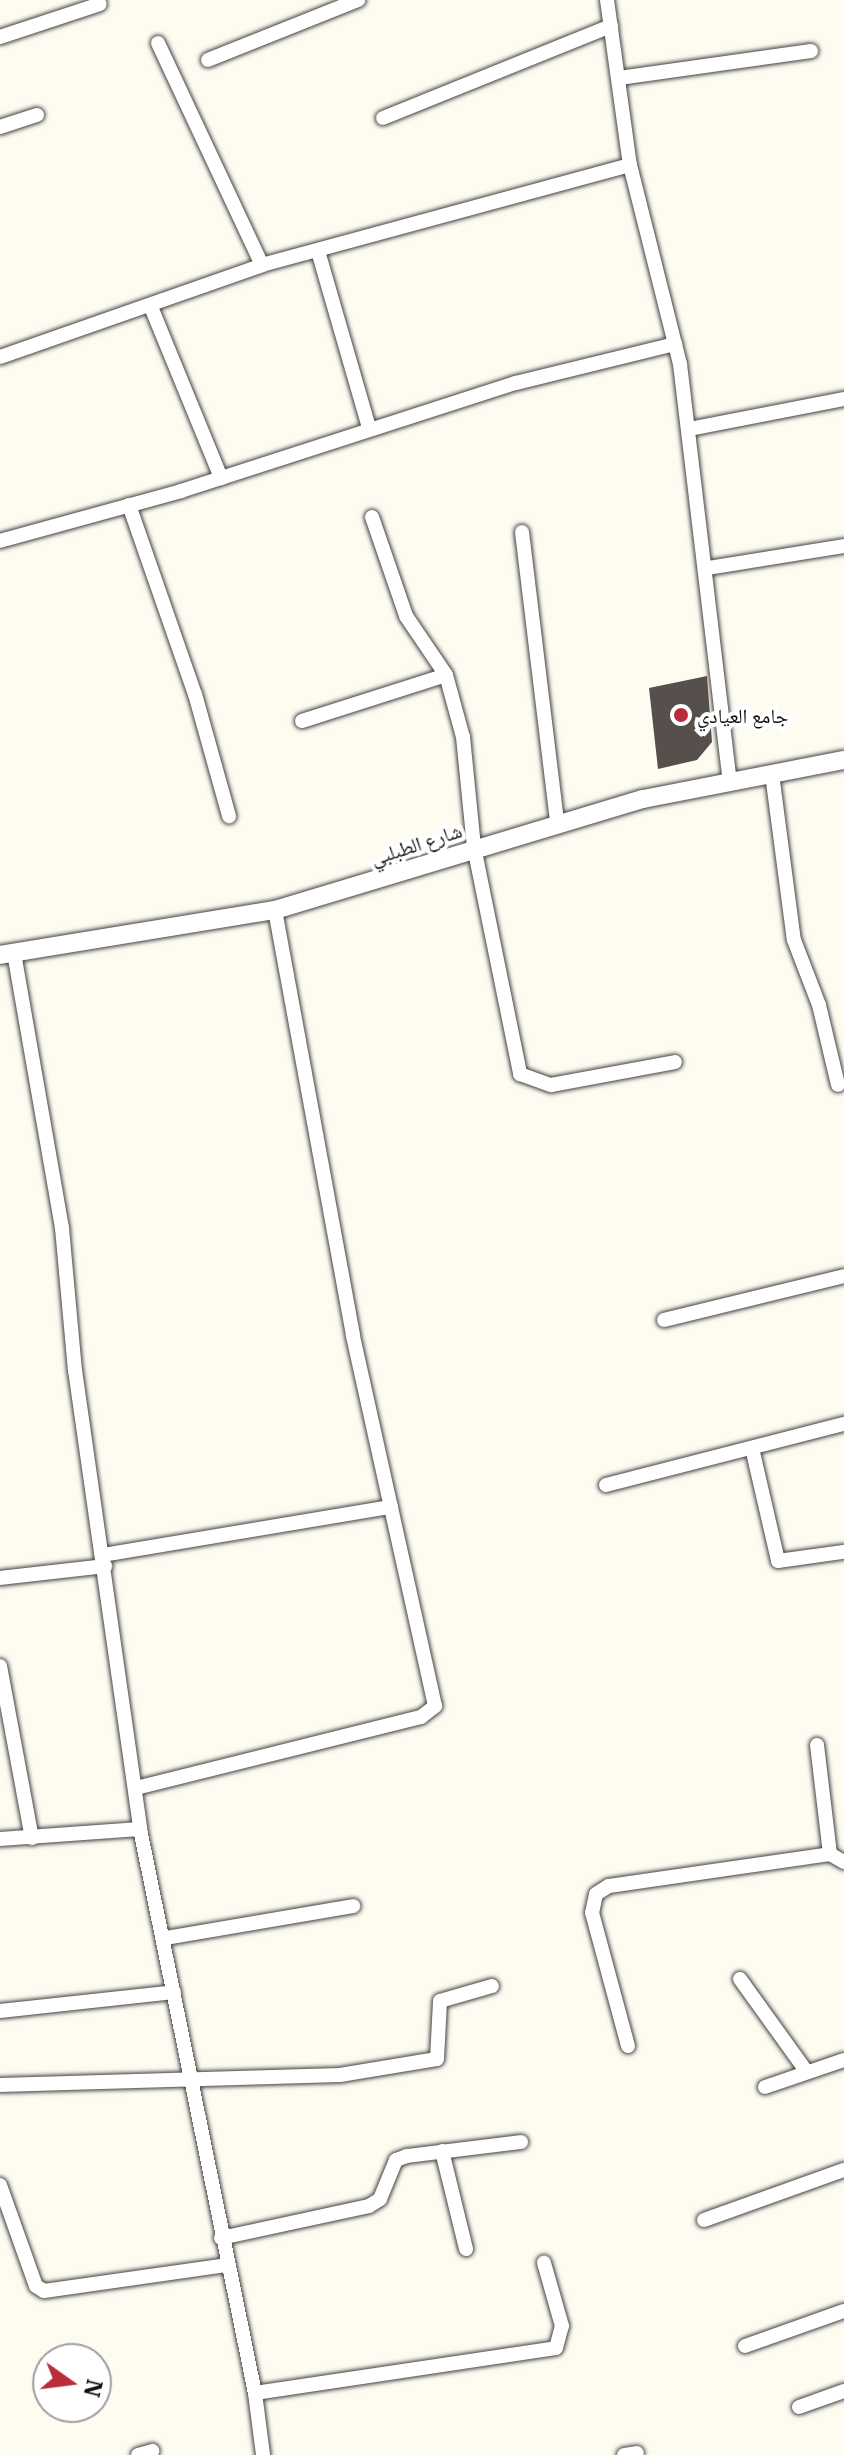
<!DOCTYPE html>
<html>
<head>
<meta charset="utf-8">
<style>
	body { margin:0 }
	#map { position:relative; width:844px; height:2455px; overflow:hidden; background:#fefbf1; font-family:"IBM Plex Serif","Noto Naskh Arabic",serif }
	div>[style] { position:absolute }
	.building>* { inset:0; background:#574f4c }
	.roads { filter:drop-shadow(0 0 2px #424242) drop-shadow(0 0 2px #424242) }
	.minor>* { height:14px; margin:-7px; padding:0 7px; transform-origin:7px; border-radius:7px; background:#fff }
	.tertiary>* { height:18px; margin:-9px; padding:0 9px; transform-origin:9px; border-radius:9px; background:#fff }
	.dots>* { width:22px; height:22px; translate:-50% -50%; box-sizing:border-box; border:4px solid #fff; border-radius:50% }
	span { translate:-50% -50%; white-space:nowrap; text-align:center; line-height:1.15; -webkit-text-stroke:8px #fff; paint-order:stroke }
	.poi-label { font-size:20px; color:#0f0f0f }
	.left { translate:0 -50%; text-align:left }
	.street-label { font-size:20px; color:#0f0f0f }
	.north { position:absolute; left:32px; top:2343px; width:80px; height:80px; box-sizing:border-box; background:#fff; border:2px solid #9f9f9f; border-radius:50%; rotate:104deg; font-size:22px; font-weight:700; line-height:32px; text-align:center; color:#0f0f0f }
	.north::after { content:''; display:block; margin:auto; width:28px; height:36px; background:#b92c3a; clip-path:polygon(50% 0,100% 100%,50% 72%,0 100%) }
</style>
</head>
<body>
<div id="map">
	<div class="building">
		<i style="clip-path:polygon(707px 676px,712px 742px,697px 760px,658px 769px,649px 688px)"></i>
	</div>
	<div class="roads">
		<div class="minor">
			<i style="left:607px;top:0;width:167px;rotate:82.1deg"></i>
			<i style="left:630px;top:165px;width:205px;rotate:75.9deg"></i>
			<i style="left:680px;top:364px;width:421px;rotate:83.2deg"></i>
			<i style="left:0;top:37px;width:105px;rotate:-18.3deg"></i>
			<i style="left:158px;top:43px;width:245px;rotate:64.9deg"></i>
			<i style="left:262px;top:265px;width:381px;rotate:-15.2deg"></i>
			<i style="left:208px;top:60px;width:162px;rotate:-21.8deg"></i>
			<i style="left:619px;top:78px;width:194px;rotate:-8deg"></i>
			<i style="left:383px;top:118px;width:246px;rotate:-22deg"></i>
			<i style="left:0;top:127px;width:39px;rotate:-18deg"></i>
			<i style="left:318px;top:251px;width:184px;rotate:73.9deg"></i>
			<i style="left:151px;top:307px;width:185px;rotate:67.7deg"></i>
			<i style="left:0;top:357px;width:278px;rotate:-19.3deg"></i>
			<i style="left:689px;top:429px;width:158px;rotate:-11deg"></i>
			<i style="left:129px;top:505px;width:200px;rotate:70.8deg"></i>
			<i style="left:195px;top:694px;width:127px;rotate:74.4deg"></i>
			<i style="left:372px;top:517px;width:105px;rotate:71deg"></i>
			<i style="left:406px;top:616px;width:71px;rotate:55.9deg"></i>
			<i style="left:522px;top:532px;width:293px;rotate:83.1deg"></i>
			<i style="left:0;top:541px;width:188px;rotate:-15.4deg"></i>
			<i style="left:181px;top:491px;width:352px;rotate:-17.9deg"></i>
			<i style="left:516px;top:383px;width:164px;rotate:-13.8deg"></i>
			<i style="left:708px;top:568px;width:138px;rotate:-9.2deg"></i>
			<i style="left:302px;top:721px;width:151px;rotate:-17.7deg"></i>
			<i style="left:446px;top:675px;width:64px;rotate:74.7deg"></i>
			<i style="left:463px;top:737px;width:111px;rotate:84.3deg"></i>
			<i style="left:474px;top:847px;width:232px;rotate:78.5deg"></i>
			<i style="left:520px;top:1074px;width:33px;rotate:20deg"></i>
			<i style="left:551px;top:1085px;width:126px;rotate:-10.5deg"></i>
			<i style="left:772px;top:774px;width:167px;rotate:82.5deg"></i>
			<i style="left:794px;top:940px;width:70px;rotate:69deg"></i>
			<i style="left:819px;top:1005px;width:82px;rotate:76.6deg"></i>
			<i style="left:14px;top:953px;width:279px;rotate:80.1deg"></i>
			<i style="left:62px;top:1228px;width:143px;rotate:84.8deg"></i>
			<i style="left:75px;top:1370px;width:464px;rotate:81.9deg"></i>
			<i style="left:140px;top:1829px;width:576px;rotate:78.48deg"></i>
			<i style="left:255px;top:2393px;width:63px;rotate:82.6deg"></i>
			<i style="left:664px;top:1320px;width:185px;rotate:-13.7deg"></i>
			<i style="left:752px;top:1448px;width:116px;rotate:77deg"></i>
			<i style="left:778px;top:1561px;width:66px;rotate:-7.9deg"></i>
			<i style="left:606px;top:1485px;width:246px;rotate:-14.4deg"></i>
			<i style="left:103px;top:1555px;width:292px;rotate:-9.5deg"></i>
			<i style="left:0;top:1578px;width:106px;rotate:-6.5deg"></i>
			<i style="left:0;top:1666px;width:175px;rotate:79.5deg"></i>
			<i style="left:817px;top:1745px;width:110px;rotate:83.2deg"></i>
			<i style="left:830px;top:1854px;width:16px;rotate:30deg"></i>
			<i style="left:136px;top:1788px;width:294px;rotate:-14deg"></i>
			<i style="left:421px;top:1717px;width:18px;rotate:-38deg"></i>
			<i style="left:435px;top:1706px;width:380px;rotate:-102.5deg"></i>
			<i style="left:353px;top:1335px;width:432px;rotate:-100.4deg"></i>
			<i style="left:0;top:1839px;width:140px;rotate:-4.1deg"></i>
			<i style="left:166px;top:1938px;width:190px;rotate:-9.7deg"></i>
			<i style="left:740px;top:1979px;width:113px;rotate:54.3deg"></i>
			<i style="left:0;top:2011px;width:175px;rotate:-6.2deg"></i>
			<i style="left:628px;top:2046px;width:138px;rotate:-105.1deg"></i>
			<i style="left:592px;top:1913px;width:19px;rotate:-78deg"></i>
			<i style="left:596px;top:1894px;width:15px;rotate:-32deg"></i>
			<i style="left:609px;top:1886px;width:223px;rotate:-8.2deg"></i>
			<i style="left:0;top:2085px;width:340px;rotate:-1.7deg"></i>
			<i style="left:340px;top:2075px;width:98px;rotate:-9.4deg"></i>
			<i style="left:437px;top:2059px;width:58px;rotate:-87deg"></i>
			<i style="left:440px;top:2001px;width:54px;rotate:-16.1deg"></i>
			<i style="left:765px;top:2087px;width:83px;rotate:-18.9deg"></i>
			<i style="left:442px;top:2151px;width:101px;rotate:76.2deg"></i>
			<i style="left:0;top:2185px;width:107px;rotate:70.4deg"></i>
			<i style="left:36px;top:2286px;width:9px;rotate:32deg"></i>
			<i style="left:44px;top:2291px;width:184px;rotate:-8.1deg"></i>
			<i style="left:704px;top:2220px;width:149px;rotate:-19.7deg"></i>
			<i style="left:221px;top:2238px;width:151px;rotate:-12.2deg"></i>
			<i style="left:369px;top:2206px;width:13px;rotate:-32deg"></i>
			<i style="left:380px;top:2199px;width:42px;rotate:-67.7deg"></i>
			<i style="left:396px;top:2160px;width:12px;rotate:-20deg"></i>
			<i style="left:407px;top:2156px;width:115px;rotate:-7deg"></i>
			<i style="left:745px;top:2346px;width:105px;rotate:-19.5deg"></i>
			<i style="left:255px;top:2393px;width:304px;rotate:-8.5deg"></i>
			<i style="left:556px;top:2348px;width:23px;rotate:-75deg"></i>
			<i style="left:562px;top:2326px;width:66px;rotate:-105.9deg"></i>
			<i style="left:799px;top:2407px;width:48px;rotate:-19.6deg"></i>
			<i style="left:138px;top:2455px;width:15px;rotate:-16deg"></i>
			<i style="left:624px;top:2455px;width:13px;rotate:-9deg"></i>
		</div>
		<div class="tertiary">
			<i style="left:0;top:955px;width:279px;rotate:-9.3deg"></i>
			<i style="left:275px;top:910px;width:384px;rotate:-16.8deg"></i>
			<i style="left:643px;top:799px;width:205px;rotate:-11deg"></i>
		</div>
	</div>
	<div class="dots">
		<i style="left:681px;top:715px;background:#b92c3a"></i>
	</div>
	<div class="poi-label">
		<span class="left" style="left:697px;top:715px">جامع العيادي</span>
	</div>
	<div class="street-label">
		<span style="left:416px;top:844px;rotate:-18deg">شارع الطبلبي</span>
	</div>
	<div class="north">N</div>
</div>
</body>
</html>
